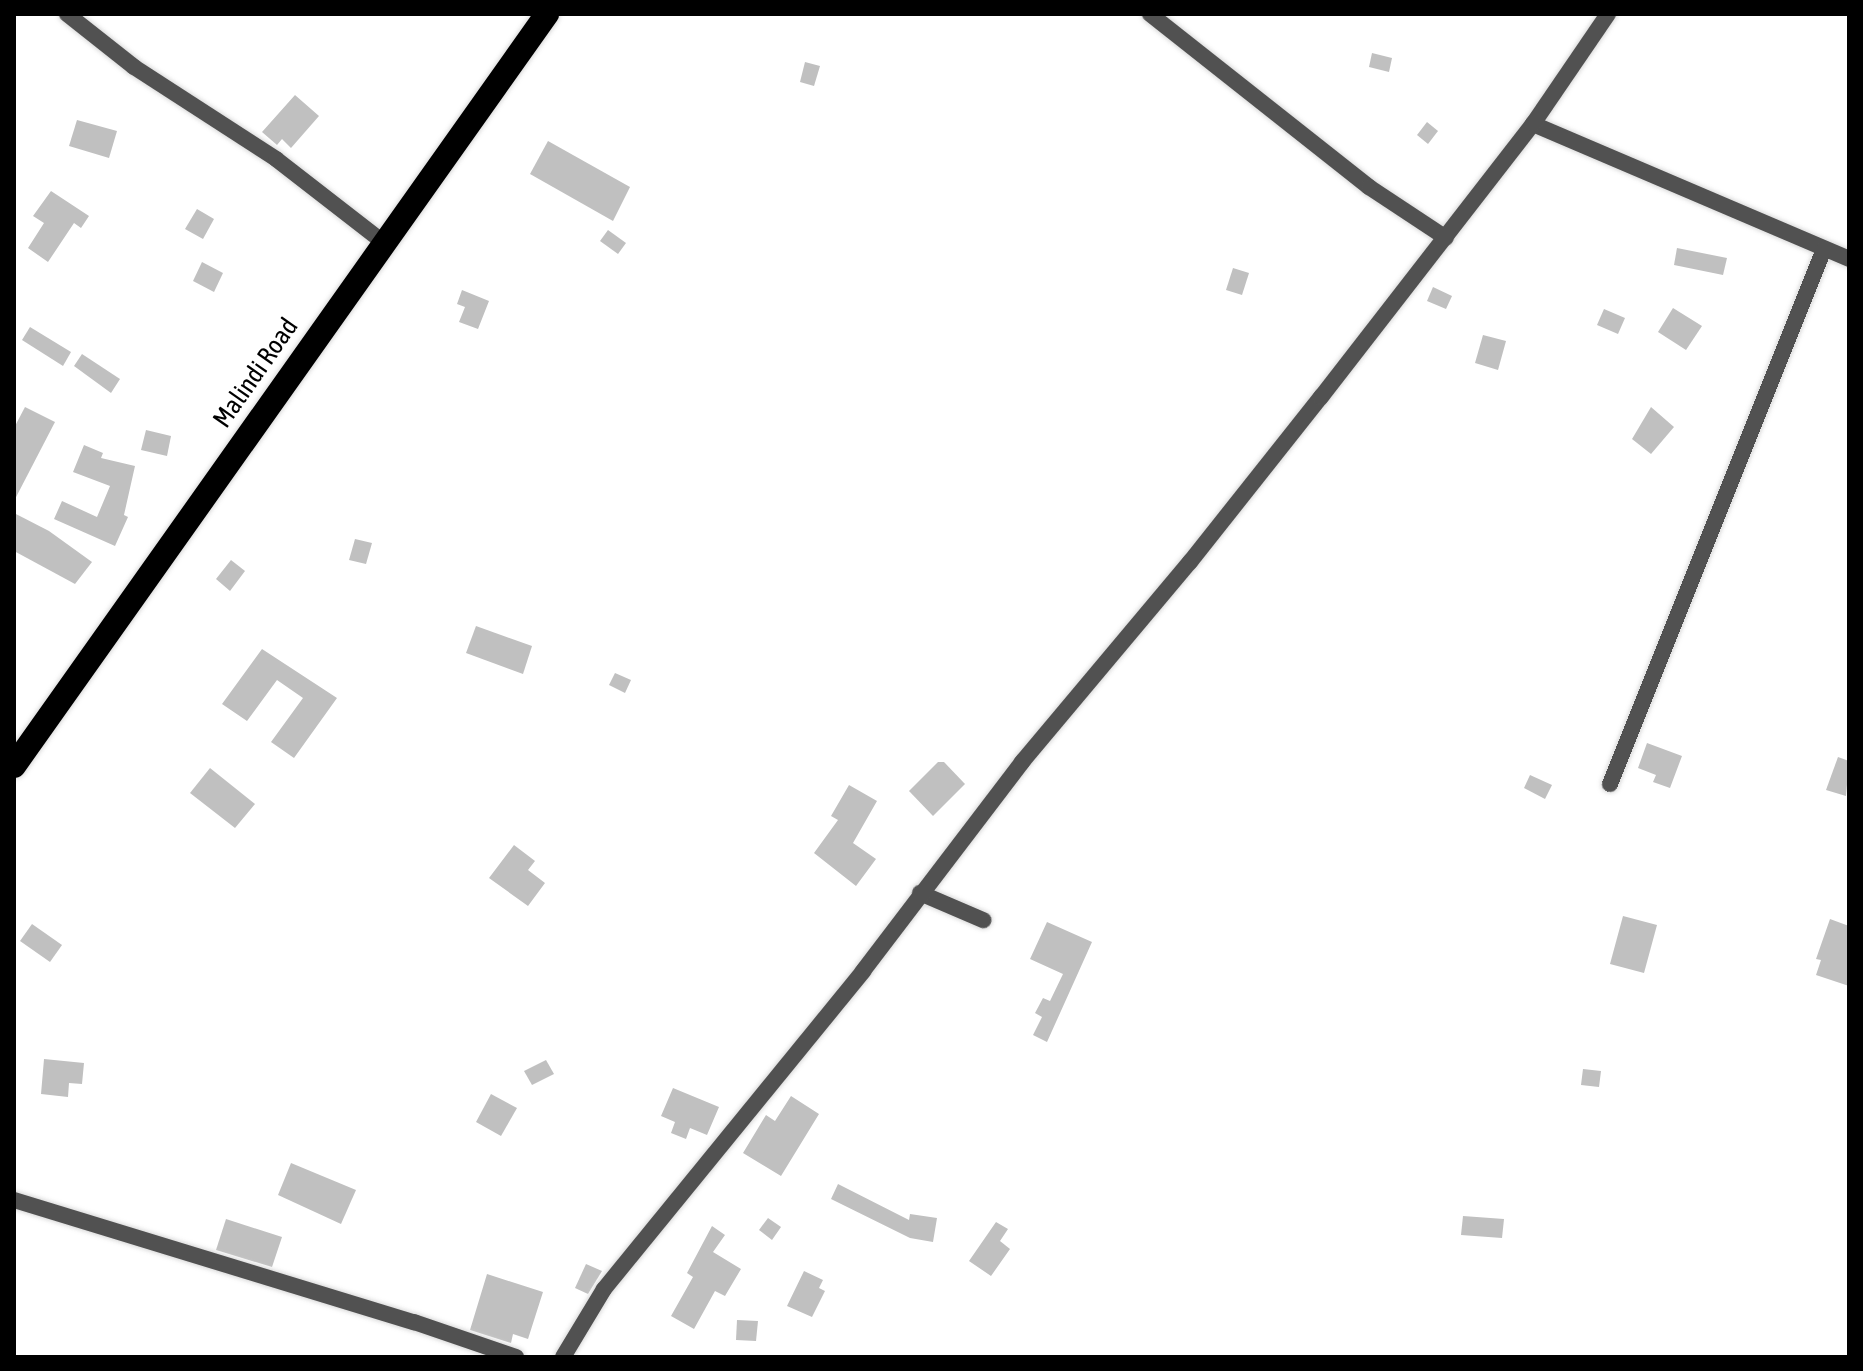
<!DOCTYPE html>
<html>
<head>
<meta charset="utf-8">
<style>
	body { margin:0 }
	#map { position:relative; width:1863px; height:1371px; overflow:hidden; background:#fff; font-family:"Asap Condensed",sans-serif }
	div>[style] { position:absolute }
	.building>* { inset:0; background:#c0c0c0 }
	.roads { filter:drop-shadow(0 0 2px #dbdbdb) drop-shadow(0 0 2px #dbdbdb) }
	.street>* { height:16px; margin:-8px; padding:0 8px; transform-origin:8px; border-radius:8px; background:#515151 }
	.highway>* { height:24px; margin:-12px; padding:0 12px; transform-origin:12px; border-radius:12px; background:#000 }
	span { translate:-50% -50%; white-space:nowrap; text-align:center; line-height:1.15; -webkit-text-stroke:6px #fff; paint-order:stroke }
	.street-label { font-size:26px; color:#000 }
	.frame { position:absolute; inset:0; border:16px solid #000; pointer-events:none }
</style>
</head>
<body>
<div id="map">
	<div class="building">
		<i style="clip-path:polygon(1372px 53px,1392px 58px,1389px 72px,1369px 67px)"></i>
		<i style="clip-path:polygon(805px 62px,820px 66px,814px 86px,800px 82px)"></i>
		<i style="clip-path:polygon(295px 95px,319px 116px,291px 148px,282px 139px,277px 145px,262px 132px)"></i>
		<i style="clip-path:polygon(77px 120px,117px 131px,109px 158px,69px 146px)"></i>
		<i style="clip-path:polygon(1427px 122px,1438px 131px,1428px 144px,1417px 135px)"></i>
		<i style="clip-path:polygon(548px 141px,630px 187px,613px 221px,530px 174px)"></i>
		<i style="clip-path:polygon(51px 191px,89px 216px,81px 228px,74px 223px,48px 262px,28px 248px,44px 223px,33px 216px)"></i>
		<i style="clip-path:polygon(197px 209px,214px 219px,203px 239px,185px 229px)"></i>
		<i style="clip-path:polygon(608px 230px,626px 243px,618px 254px,600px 241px)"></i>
		<i style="clip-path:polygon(1677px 248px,1727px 258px,1723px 275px,1674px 265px)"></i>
		<i style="clip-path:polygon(202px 262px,223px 273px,214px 292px,193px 281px)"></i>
		<i style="clip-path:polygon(1233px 268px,1249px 273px,1242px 295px,1226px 290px)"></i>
		<i style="clip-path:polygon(1433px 287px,1452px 296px,1446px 309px,1427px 301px)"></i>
		<i style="clip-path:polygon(462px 290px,489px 301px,478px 329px,459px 322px,465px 307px,457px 304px)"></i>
		<i style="clip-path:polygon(1673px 308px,1702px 326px,1686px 350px,1658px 332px)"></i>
		<i style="clip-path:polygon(1604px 309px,1625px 318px,1618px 334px,1597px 325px)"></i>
		<i style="clip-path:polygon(30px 327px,71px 352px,63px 366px,22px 340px)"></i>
		<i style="clip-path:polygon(1483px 335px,1506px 341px,1498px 370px,1475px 363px)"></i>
		<i style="clip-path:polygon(82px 354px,120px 379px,111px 393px,74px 366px)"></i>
		<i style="clip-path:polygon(25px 407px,55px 422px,14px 501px,14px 428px)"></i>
		<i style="clip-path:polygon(1651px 407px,1674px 427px,1651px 454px,1632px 439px)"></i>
		<i style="clip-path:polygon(146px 430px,171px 436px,167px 456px,141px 450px)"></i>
		<i style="clip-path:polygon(84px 445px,103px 453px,101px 458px,135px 466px,124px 515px,128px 517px,115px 546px,54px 519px,62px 501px,97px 517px,110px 486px,73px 472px)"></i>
		<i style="clip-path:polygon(14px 513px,49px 531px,92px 562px,75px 584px,14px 551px)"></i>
		<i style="clip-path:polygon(355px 539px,372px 543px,366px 564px,349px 560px)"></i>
		<i style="clip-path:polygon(231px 560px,245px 571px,230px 591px,216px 579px)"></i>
		<i style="clip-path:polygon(476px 626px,532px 646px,523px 674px,466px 653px)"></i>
		<i style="clip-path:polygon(262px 649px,337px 698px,294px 758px,271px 742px,303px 698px,277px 680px,247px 721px,222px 704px)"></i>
		<i style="clip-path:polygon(615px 673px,631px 680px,625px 693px,609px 685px)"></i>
		<i style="clip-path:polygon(1647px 743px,1682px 756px,1670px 788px,1653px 782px,1656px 775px,1638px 768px)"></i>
		<i style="clip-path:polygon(1838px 757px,1849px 761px,1846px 796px,1826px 790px)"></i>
		<i style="clip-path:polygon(938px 762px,944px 762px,965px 784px,933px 816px,909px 791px)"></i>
		<i style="clip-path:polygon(210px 768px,255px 804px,235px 828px,190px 793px)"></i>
		<i style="clip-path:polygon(1530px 775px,1552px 785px,1545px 799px,1524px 788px)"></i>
		<i style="clip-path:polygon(849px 785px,877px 801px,853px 843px,876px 859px,856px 886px,814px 853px,838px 820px,831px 816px)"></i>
		<i style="clip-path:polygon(514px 845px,535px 861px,528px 870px,545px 883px,528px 906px,489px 878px)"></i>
		<i style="clip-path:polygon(1623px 916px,1657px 925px,1644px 973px,1610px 964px)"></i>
		<i style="clip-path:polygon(1830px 919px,1849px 926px,1849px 986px,1816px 975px,1821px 960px,1816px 959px)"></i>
		<i style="clip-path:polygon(1047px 922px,1092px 942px,1047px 1042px,1033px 1035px,1042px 1017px,1035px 1013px,1043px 998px,1050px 1001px,1063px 974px,1030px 959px)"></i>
		<i style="clip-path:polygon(32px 924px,62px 945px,50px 962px,20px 941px)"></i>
		<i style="clip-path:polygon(44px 1059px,84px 1063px,82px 1084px,69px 1083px,68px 1097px,41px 1094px)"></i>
		<i style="clip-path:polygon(546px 1060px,554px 1074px,532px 1085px,524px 1071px)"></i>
		<i style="clip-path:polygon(1583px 1069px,1601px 1071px,1599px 1087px,1581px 1085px)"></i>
		<i style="clip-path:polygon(673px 1088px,719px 1107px,707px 1135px,690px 1128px,686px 1139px,671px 1133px,675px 1122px,661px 1116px)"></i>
		<i style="clip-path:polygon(491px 1094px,517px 1108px,501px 1136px,476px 1122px)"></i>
		<i style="clip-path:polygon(791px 1096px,819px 1114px,781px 1176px,743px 1153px,766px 1115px,775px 1121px)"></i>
		<i style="clip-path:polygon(291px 1163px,356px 1190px,341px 1224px,278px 1195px)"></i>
		<i style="clip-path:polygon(838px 1184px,909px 1220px,910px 1214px,937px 1218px,933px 1242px,910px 1238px,831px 1199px)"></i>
		<i style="clip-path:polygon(1463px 1216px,1504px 1219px,1502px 1238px,1461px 1235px)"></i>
		<i style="clip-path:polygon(768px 1218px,781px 1227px,772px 1240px,759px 1230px)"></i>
		<i style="clip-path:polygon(226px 1219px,282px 1237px,272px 1267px,216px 1250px)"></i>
		<i style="clip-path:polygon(996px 1222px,1008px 1229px,1000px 1241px,1010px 1249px,991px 1276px,969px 1261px)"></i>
		<i style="clip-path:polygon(712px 1226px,725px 1235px,713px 1252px,741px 1269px,725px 1296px,715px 1291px,694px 1329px,671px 1316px,693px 1277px,687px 1273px)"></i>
		<i style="clip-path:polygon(586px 1264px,602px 1271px,588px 1294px,575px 1288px)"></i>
		<i style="clip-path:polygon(804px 1271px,823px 1280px,819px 1288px,825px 1291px,812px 1317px,787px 1306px)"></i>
		<i style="clip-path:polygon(487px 1274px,543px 1292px,528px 1339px,513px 1334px,511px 1343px,470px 1330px)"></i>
		<i style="clip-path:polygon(737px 1320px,758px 1321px,756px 1341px,736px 1340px)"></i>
	</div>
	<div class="roads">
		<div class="street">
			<i style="left:67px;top:14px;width:85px;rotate:38.3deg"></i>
			<i style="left:134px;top:67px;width:169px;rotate:32.9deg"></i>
			<i style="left:276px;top:159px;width:135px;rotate:37.8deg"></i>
			<i style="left:1150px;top:14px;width:279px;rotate:38.3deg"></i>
			<i style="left:1369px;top:187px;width:92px;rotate:33.5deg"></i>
			<i style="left:1533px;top:124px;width:344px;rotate:23.1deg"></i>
			<i style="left:1610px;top:784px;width:576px;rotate:-68.2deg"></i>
			<i style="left:920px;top:893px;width:69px;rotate:23.2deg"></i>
			<i style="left:14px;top:1200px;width:418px;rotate:17deg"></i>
			<i style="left:414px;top:1322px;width:108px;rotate:18.9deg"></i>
			<i style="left:563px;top:1357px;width:79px;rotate:-58.9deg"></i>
			<i style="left:604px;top:1289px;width:410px;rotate:-50.8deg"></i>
			<i style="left:863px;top:971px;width:263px;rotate:-52.7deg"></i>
			<i style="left:1022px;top:762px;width:261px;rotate:-50deg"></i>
			<i style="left:1190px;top:562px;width:211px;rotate:-51.6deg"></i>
			<i style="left:1321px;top:397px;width:346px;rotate:-52.2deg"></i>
			<i style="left:1533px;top:124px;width:133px;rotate:-55.7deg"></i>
		</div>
		<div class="highway">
			<i style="left:14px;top:766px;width:922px;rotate:-54.67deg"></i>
		</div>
	</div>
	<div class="street-label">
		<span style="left:256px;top:373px;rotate:-55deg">Malindi Road</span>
	</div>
	<div class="frame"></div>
</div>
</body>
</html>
